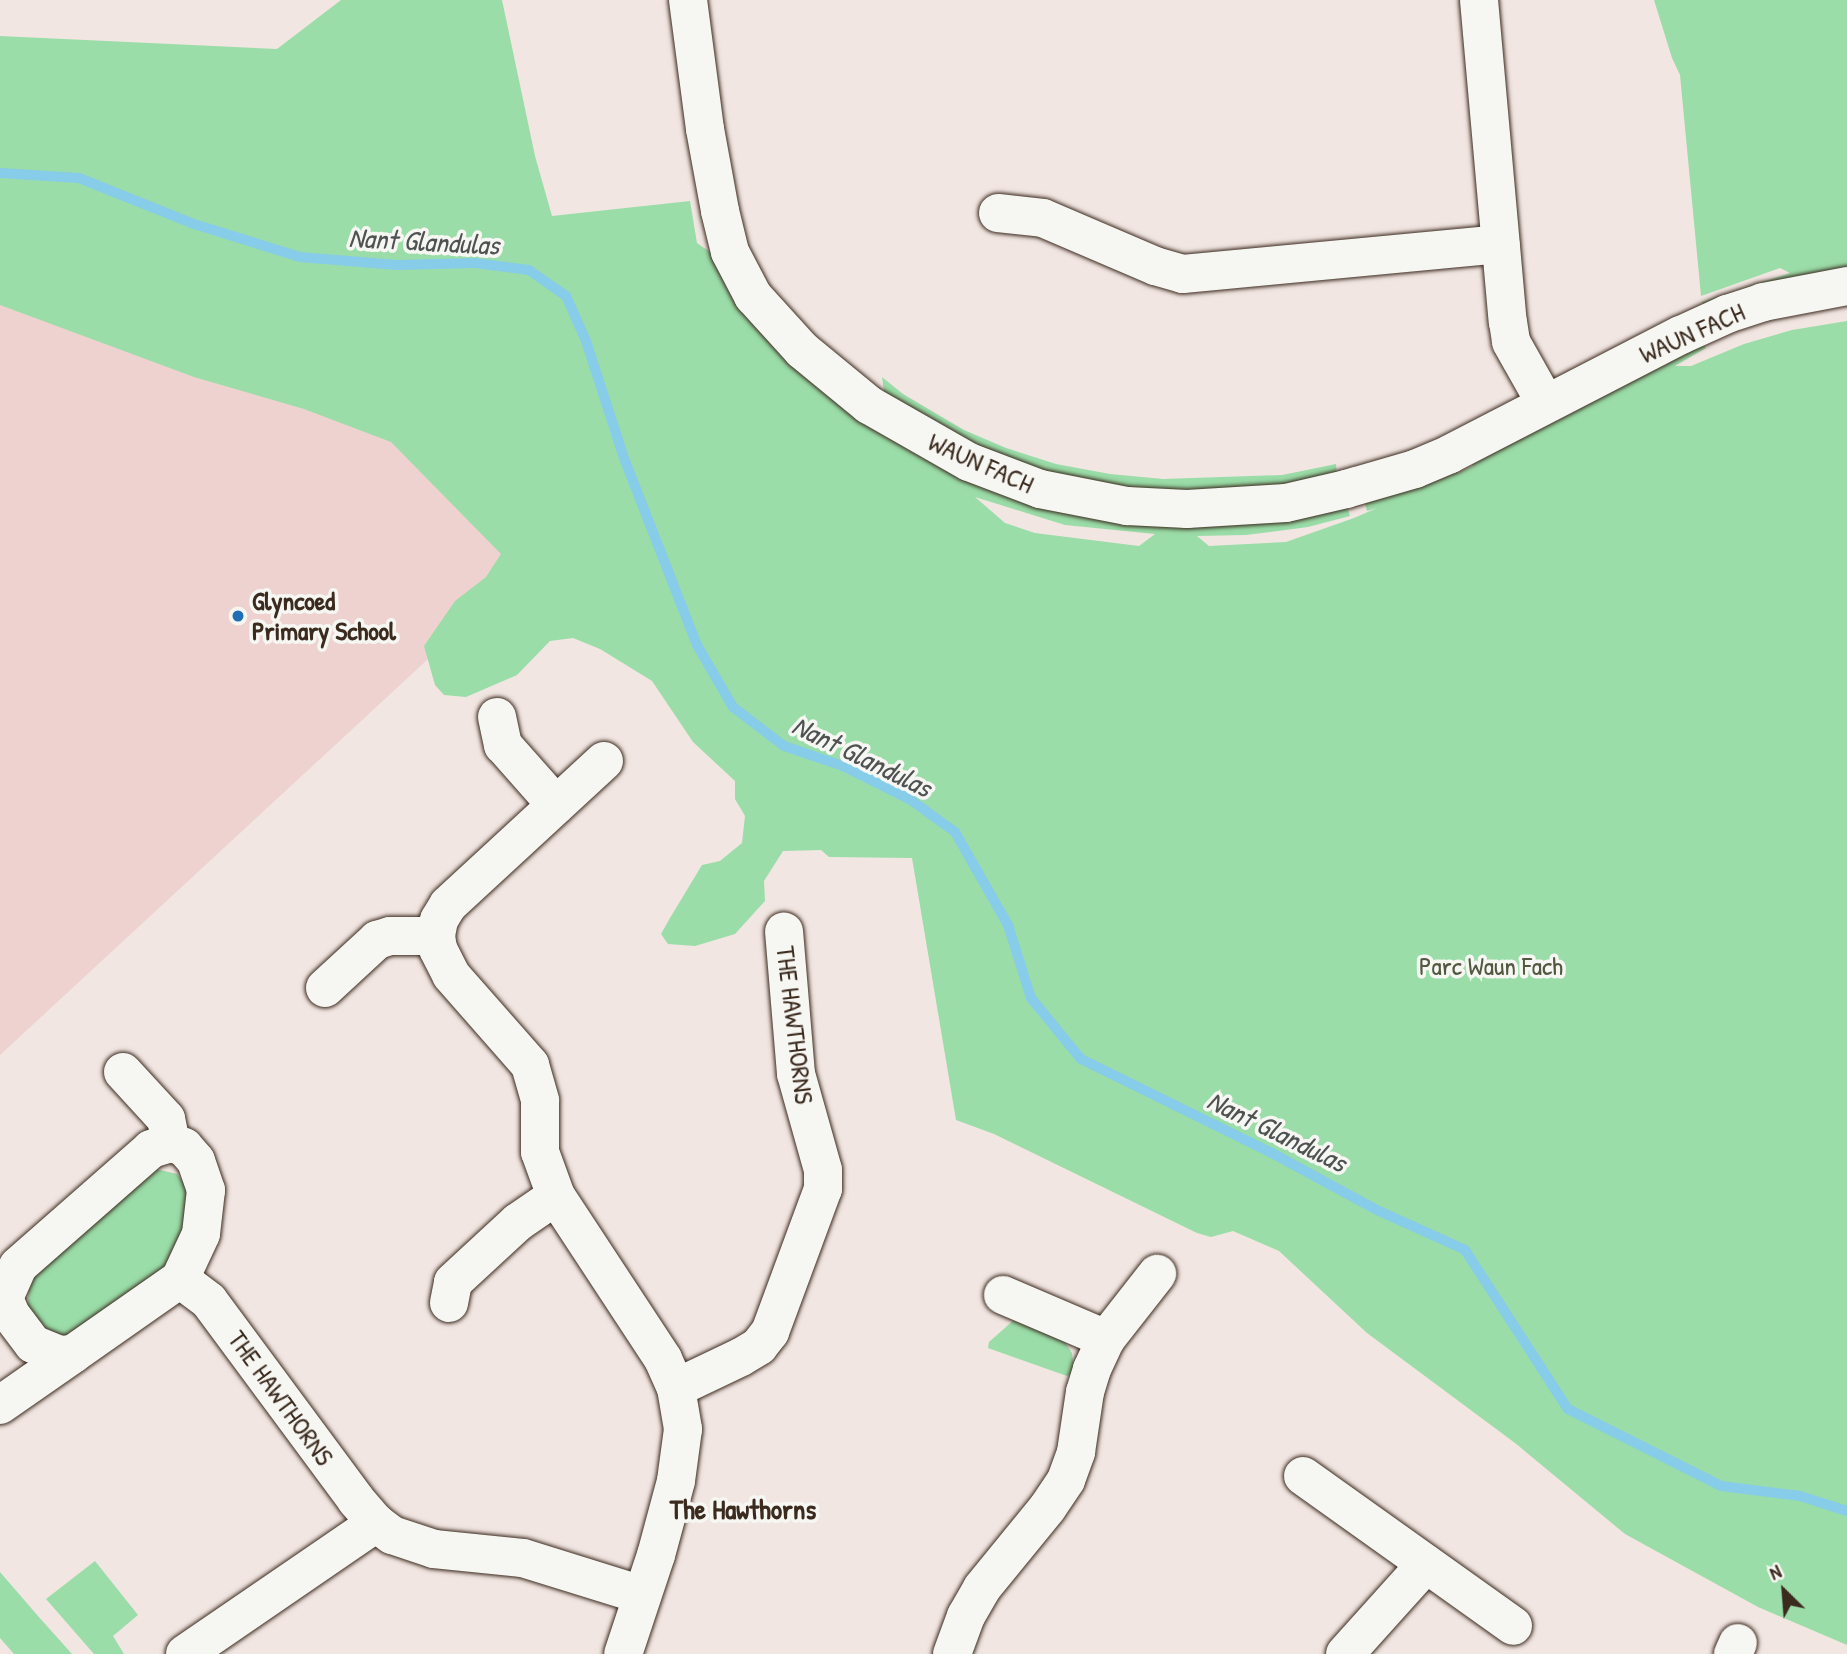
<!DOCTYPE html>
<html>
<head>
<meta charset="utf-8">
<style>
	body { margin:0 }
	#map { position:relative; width:1847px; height:1654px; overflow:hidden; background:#f2e6e2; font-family:"Patrick Hand",sans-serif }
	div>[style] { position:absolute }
	.built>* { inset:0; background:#edd2cf }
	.green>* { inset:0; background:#9adda8 }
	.stream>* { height:10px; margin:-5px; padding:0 5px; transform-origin:5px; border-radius:5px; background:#87cce9 }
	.roads { filter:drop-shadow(0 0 2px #3b2a1e) drop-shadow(0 0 2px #3b2a1e) }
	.minor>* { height:38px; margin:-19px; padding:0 19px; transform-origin:19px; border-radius:19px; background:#f6f6f2 }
	.dots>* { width:19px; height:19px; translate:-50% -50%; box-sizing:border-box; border:4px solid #f6f6f2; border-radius:50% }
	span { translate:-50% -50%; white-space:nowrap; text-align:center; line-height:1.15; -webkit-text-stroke:7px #f6f6f2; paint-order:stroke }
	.street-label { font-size:26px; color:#3b2a1e }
	.poi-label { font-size:26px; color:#3b2a1e; font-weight:700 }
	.left { translate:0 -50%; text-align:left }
	.park-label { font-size:26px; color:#535740 }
	.water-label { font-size:28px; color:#4e5251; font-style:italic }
	.neighbourhood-label { font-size:28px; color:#3b2a1e; font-weight:700 }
	.north { position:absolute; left:1749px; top:1556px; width:70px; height:70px; -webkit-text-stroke:5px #f6f6f2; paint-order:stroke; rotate:335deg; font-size:19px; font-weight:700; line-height:28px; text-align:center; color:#3b2a1e }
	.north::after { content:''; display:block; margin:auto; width:24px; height:32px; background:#3b2a1e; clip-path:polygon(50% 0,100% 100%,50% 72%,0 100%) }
</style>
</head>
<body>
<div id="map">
	<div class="built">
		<i style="clip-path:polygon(0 283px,403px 441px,532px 563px,0 1055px)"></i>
	</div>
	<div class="green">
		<i style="clip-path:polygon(evenodd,341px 0,502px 0,535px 156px,552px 216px,690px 201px,697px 243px,717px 257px,735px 297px,1032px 502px,1347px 505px,1350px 516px,1308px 527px,1246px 535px,1197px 536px,1209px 546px,1286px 542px,1354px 518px,1377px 508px,1367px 511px,1364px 500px,1455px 468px,1458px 473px,1473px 466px,1471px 460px,1702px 340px,1706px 348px,1675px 366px,1691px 366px,1744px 344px,1792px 330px,1847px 321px,1847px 1645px,1758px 1607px,1625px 1534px,1515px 1443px,1367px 1333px,1279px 1251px,1233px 1231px,1211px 1237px,1197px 1233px,994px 1134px,956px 1120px,912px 858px,829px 857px,821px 850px,783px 851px,764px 881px,765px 901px,735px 934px,695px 946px,668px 944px,661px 934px,670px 918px,702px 865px,720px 861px,742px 843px,745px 816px,735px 799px,735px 781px,693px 742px,652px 681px,600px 649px,573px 638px,550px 641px,517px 675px,466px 697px,444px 695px,435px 685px,424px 646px,455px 601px,486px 577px,501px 554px,391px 442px,304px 409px,194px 377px,0 305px,0 36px,277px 49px,341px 0,975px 497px,1065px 525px,1155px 534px,1139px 546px,1035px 533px,1005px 523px,975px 497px)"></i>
		<i style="clip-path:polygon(1654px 0,1847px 0,1847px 269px,1704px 308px,1702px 302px,1790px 273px,1780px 268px,1701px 296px,1680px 75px,1672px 58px)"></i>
		<i style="clip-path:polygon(882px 377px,903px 394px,964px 430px,1006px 448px,1056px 464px,1110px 474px,1163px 479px,1282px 475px,1336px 464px,1337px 476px,1315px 482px,1197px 495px,1092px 486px,1000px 460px,885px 398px)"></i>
		<i style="clip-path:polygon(156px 1169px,177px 1174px,192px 1193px,174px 1266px,85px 1330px,62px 1337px,47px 1332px,28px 1307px,29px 1281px)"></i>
		<i style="clip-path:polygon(1015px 1319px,1064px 1341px,1072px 1353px,1074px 1373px,1067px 1376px,988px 1348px,989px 1342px)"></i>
		<i style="clip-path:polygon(95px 1561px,138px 1615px,113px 1636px,124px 1654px,94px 1654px,46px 1599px)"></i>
		<i style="clip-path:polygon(0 1572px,38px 1616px,72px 1654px,14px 1654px,0 1638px)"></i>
	</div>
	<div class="stream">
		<i style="left:0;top:173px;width:79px;rotate:3.6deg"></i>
		<i style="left:79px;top:178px;width:124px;rotate:21.8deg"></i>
		<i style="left:194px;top:224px;width:111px;rotate:17.3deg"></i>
		<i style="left:300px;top:257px;width:97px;rotate:4.7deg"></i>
		<i style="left:397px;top:265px;width:78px;rotate:-1.5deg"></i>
		<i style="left:475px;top:263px;width:54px;rotate:7.4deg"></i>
		<i style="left:529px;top:270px;width:45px;rotate:35.1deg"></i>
		<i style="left:566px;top:296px;width:49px;rotate:66deg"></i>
		<i style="left:586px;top:341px;width:123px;rotate:72deg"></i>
		<i style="left:624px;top:458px;width:201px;rotate:68.7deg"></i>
		<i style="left:697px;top:645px;width:72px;rotate:59.9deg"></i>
		<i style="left:733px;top:707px;width:64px;rotate:37.4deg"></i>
		<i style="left:784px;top:746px;width:62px;rotate:18.7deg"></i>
		<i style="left:843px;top:766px;width:76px;rotate:26.6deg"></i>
		<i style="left:911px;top:800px;width:54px;rotate:36deg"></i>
		<i style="left:955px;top:832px;width:107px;rotate:60.3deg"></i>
		<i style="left:1008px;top:925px;width:77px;rotate:72.5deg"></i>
		<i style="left:1031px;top:998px;width:79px;rotate:50.7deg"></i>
		<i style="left:1081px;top:1059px;width:211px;rotate:26.2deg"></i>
		<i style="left:1270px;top:1152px;width:122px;rotate:28.5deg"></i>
		<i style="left:1377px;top:1210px;width:97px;rotate:24.4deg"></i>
		<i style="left:1465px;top:1250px;width:189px;rotate:57.1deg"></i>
		<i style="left:1568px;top:1409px;width:171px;rotate:26.7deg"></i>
		<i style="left:1721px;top:1486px;width:80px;rotate:7.2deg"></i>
		<i style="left:1800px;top:1496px;width:49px;rotate:17.7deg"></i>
	</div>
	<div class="roads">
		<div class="minor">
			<i style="left:688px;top:0;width:130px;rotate:82.5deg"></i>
			<i style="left:705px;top:129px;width:83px;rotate:79.6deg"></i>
			<i style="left:720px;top:211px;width:42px;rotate:76.3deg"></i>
			<i style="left:730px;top:252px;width:50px;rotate:62.4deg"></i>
			<i style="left:753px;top:296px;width:73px;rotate:47.8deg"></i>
			<i style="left:802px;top:350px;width:87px;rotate:39.4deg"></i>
			<i style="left:869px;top:405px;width:115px;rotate:29.7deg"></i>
			<i style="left:969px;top:462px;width:76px;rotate:20.8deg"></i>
			<i style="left:1040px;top:489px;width:89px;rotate:11.1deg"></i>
			<i style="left:1127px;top:506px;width:60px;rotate:2.9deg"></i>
			<i style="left:1187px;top:509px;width:99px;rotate:-3.5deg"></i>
			<i style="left:1286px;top:503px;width:62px;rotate:-13.1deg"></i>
			<i style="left:1346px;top:489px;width:72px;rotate:-16.2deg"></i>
			<i style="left:1415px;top:469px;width:38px;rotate:-23deg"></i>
			<i style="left:1450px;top:454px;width:260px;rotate:-27.3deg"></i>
			<i style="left:1681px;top:335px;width:51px;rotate:-24.5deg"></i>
			<i style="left:1727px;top:314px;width:38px;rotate:-18deg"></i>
			<i style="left:1763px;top:302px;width:86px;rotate:-10.8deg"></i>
			<i style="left:1479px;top:0;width:323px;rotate:84.9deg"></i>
			<i style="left:1508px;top:322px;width:20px;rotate:81deg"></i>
			<i style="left:1511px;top:342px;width:71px;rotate:60.6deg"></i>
			<i style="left:998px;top:213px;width:45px;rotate:6.3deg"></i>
			<i style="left:1043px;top:218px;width:122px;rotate:23.2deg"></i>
			<i style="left:1155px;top:266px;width:29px;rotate:16deg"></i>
			<i style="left:1183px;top:274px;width:319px;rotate:-5.4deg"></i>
			<i style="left:497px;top:717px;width:29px;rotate:78deg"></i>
			<i style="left:503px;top:745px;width:80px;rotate:48.5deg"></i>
			<i style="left:604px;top:761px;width:212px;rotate:137.3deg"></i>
			<i style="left:448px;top:905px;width:17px;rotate:121deg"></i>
			<i style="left:439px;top:920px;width:16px;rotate:101deg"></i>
			<i style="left:436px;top:936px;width:13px;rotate:81deg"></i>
			<i style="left:438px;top:949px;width:29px;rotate:63deg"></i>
			<i style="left:451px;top:975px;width:120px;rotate:48.7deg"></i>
			<i style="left:530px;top:1065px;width:37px;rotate:74deg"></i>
			<i style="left:540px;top:1101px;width:51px;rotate:90deg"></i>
			<i style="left:540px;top:1152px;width:47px;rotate:70deg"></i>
			<i style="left:556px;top:1196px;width:195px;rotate:56.7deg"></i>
			<i style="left:663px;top:1359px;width:32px;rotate:66deg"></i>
			<i style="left:676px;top:1388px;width:42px;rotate:80.3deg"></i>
			<i style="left:683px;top:1429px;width:52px;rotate:97.7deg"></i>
			<i style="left:676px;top:1481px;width:77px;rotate:105.1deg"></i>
			<i style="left:656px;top:1555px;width:104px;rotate:108.4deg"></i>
			<i style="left:325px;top:988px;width:71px;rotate:-42.7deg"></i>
			<i style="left:377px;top:940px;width:14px;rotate:-17deg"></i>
			<i style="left:390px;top:936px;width:46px"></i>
			<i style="left:123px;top:1072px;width:64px;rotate:47.5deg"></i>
			<i style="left:166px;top:1119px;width:25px;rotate:78deg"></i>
			<i style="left:171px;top:1143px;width:14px;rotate:17deg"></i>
			<i style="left:184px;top:1147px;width:18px;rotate:49deg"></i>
			<i style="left:196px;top:1161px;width:31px;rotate:71deg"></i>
			<i style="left:206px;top:1190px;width:44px;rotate:96.5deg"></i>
			<i style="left:201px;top:1234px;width:50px;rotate:115deg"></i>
			<i style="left:180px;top:1279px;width:131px;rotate:145deg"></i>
			<i style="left:73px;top:1354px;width:13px;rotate:176deg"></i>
			<i style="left:60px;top:1355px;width:29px;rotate:-158deg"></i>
			<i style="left:33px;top:1344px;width:36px;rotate:-127deg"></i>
			<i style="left:11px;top:1315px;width:18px;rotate:-112deg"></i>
			<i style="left:4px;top:1298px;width:35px;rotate:-66deg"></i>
			<i style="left:18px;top:1266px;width:177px;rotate:-41.3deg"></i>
			<i style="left:151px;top:1149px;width:21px;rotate:-17deg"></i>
			<i style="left:180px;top:1279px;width:36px;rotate:37deg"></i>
			<i style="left:209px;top:1301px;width:247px;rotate:53.5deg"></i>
			<i style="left:356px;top:1500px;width:30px;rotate:49deg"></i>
			<i style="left:376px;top:1523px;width:20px;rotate:37deg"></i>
			<i style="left:392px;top:1535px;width:44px;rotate:18.4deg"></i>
			<i style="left:434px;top:1549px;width:89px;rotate:5.8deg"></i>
			<i style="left:523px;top:1558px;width:125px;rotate:17.3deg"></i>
			<i style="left:1003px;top:1295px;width:112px;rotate:23.1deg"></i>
			<i style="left:449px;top:1303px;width:21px;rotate:-79deg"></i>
			<i style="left:453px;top:1282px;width:88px;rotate:-42.7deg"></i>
			<i style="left:518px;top:1222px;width:46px;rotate:-34.4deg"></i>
			<i style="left:676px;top:1388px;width:72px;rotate:-25.5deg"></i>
			<i style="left:741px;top:1357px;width:21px;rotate:-31deg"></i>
			<i style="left:759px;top:1346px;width:18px;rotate:-52deg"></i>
			<i style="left:770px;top:1332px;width:153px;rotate:-69.7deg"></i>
			<i style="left:823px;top:1189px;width:19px;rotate:-90deg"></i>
			<i style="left:823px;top:1170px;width:100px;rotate:-105.7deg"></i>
			<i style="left:796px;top:1074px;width:143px;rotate:-94.8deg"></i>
			<i style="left:0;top:1405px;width:89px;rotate:-34.9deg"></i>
			<i style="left:1303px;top:1476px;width:258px;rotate:35.5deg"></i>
			<i style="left:185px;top:1654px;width:232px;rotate:-34.4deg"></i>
			<i style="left:952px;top:1654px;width:40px;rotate:-69.8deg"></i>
			<i style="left:966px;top:1616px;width:32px;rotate:-60deg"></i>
			<i style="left:982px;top:1588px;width:104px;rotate:-50.8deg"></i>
			<i style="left:1048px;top:1507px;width:32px;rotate:-56deg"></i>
			<i style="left:1066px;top:1480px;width:30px;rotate:-70deg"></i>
			<i style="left:1076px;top:1452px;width:61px;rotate:-81.5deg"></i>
			<i style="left:1085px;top:1392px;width:24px;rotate:-73deg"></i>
			<i style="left:1092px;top:1369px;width:33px;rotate:-65deg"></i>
			<i style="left:1106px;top:1339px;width:83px;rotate:-51.9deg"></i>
			<i style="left:1345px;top:1654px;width:121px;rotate:-48deg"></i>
			<i style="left:1733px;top:1654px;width:12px;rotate:-66deg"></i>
		</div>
	</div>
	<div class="dots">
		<i style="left:238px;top:616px;background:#1f6fb2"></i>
	</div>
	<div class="street-label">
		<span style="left:1692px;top:333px;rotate:-24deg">WAUN FACH</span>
		<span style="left:981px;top:463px;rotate:24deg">WAUN FACH</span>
		<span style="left:795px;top:1025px;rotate:83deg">THE HAWTHORNS</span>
		<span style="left:281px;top:1398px;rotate:54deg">THE HAWTHORNS</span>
	</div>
	<div class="poi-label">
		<span class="left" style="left:252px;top:616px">Glyncoed<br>Primary School</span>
	</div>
	<div class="park-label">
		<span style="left:1491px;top:966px">Parc Waun Fach</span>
	</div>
	<div class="water-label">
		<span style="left:424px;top:241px;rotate:3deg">Nant Glandulas</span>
		<span style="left:862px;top:756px;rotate:26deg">Nant Glandulas</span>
		<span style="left:1277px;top:1131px;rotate:26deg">Nant Glandulas</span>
	</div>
	<div class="neighbourhood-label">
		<span style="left:743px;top:1509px">The Hawthorns</span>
	</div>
	<div class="north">N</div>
</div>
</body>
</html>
